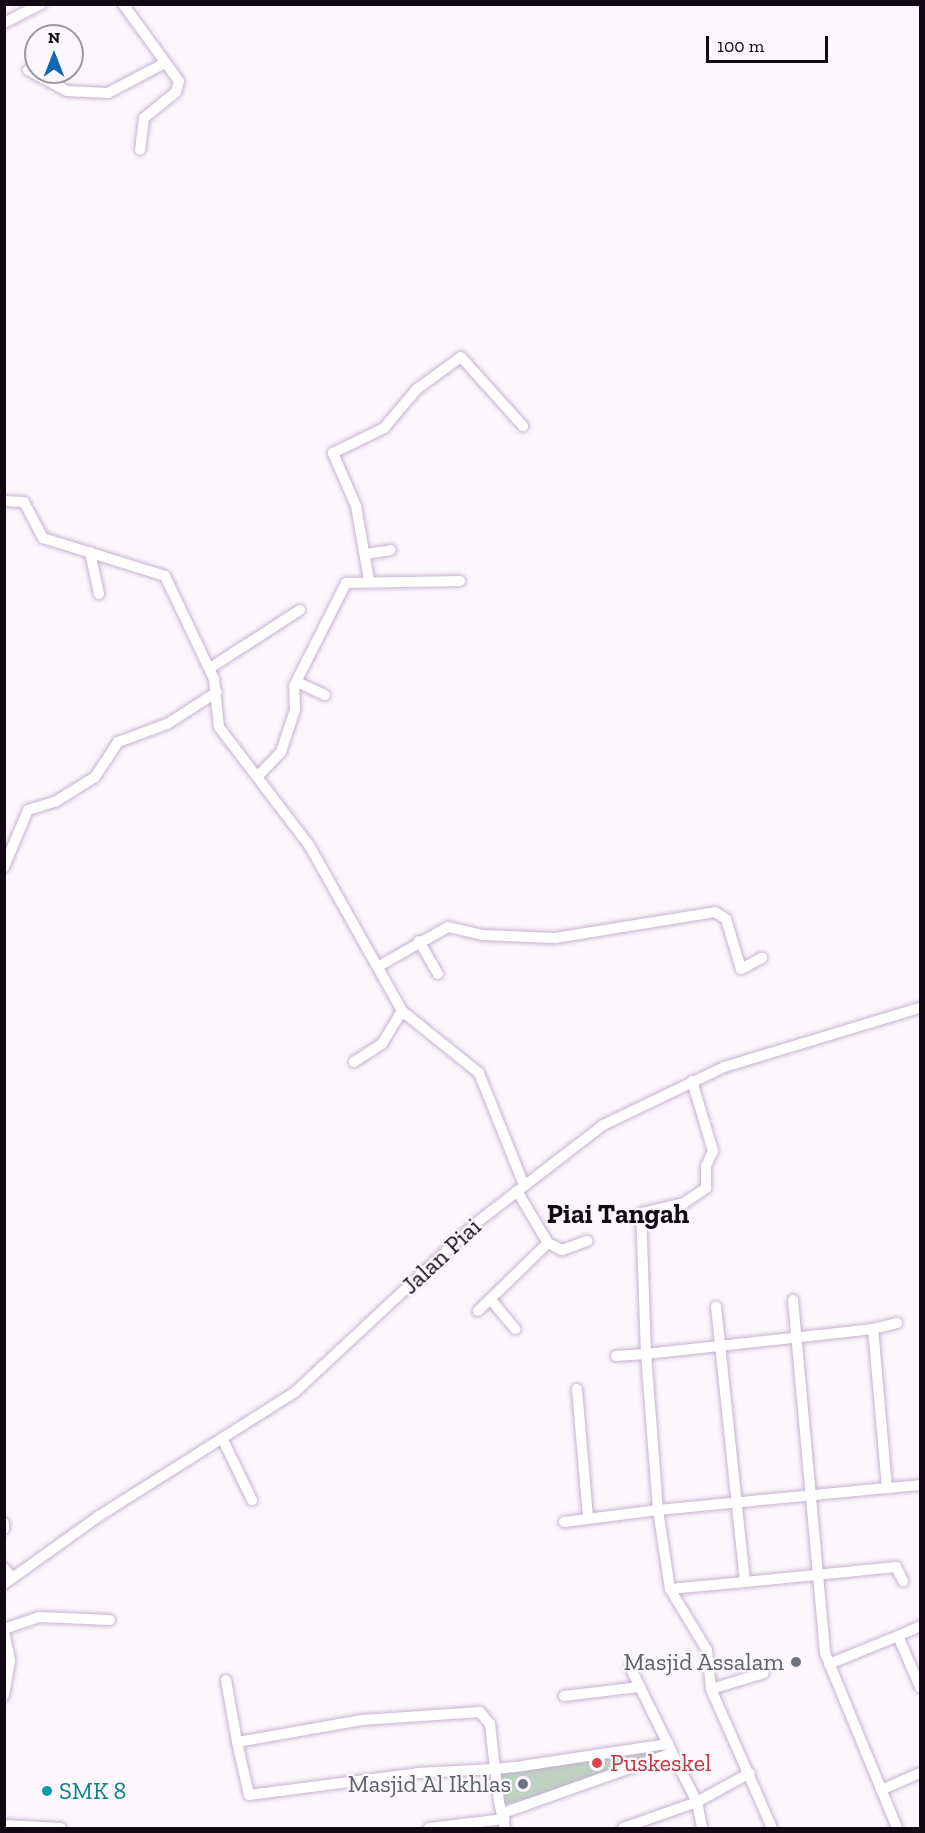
<!DOCTYPE html>
<html>
<head>
<meta charset="utf-8">
<style>
	body { margin:0 }
	#map { position:relative; width:925px; height:1833px; overflow:hidden; background:#fbf7fd; font-family:"Zilla Slab",serif }
	div>[style] { position:absolute }
	.green>* { inset:0; background:#bfd2c2 }
	.roads { filter:drop-shadow(0 0 2px #c6b2d0) drop-shadow(0 0 2px #c6b2d0) }
	.minor>* { height:10px; margin:-5px; padding:0 5px; transform-origin:5px; border-radius:5px; background:#fff }
	.dots>* { width:16px; height:16px; translate:-50% -50%; box-sizing:border-box; border:3px solid #fbf7fd; border-radius:50% }
	span { translate:-50% -50%; white-space:nowrap; text-align:center; line-height:1.15; -webkit-text-stroke:4.5px #fbf7fd; paint-order:stroke }
	.street-label { font-size:24px; color:#110a14 }
	.worship-label { font-size:24px; color:#5b616d }
	.right { translate:-100% -50%; text-align:right }
	.health-label { font-size:24px; color:#be3a42 }
	.left { translate:0 -50%; text-align:left }
	.culture-label { font-size:24px; color:#0d838f }
	.quarter-label { font-size:27px; color:#110a14; font-weight:700 }
	.frame { position:absolute; inset:0; border:6px solid #110a14; pointer-events:none }
	.north { position:absolute; left:24px; top:24px; width:60px; height:60px; box-sizing:border-box; background:#fbf7fd; border:2px solid #9d98a0; border-radius:50%; rotate:0deg; font-size:16px; font-weight:700; line-height:24px; text-align:center; color:#110a14 }
	.north::after { content:''; display:block; margin:auto; width:21px; height:27px; background:#1067b5; clip-path:polygon(50% 0,100% 100%,50% 72%,0 100%) }
	.scale { position:absolute; left:706px; top:36px; width:122px; height:27px; box-sizing:border-box; border:3px solid #110a14; border-top:0; padding-left:8px; font-size:18px; line-height:21px; white-space:nowrap; color:#110a14; -webkit-text-stroke:4px #fbf7fd; paint-order:stroke }
</style>
</head>
<body>
<div id="map">
	<div class="green">
		<i style="clip-path:polygon(666px 1746px,674px 1758px,504px 1805px,497px 1773px)"></i>
	</div>
	<div class="roads">
		<div class="minor">
			<i style="left:123px;top:4px;width:95px;rotate:54deg"></i>
			<i style="left:179px;top:81px;width:11px;rotate:105deg"></i>
			<i style="left:176px;top:92px;width:41px;rotate:140.9deg"></i>
			<i style="left:144px;top:118px;width:32px;rotate:97deg"></i>
			<i style="left:4px;top:23px;width:42px;rotate:-27.2deg"></i>
			<i style="left:28px;top:70px;width:44px;rotate:28.3deg"></i>
			<i style="left:67px;top:91px;width:41px;rotate:2.8deg"></i>
			<i style="left:108px;top:93px;width:64px;rotate:-27.8deg"></i>
			<i style="left:4px;top:501px;width:20px;rotate:3deg"></i>
			<i style="left:24px;top:502px;width:41px;rotate:62.2deg"></i>
			<i style="left:43px;top:538px;width:128px;rotate:17.3deg"></i>
			<i style="left:165px;top:576px;width:114px;rotate:64.6deg"></i>
			<i style="left:214px;top:679px;width:48px;rotate:84.1deg"></i>
			<i style="left:219px;top:727px;width:148px;rotate:52.7deg"></i>
			<i style="left:309px;top:845px;width:190px;rotate:60.7deg"></i>
			<i style="left:402px;top:1011px;width:99px;rotate:38.8deg"></i>
			<i style="left:479px;top:1073px;width:121px;rotate:68.1deg"></i>
			<i style="left:90px;top:552px;width:43px;rotate:77.9deg"></i>
			<i style="left:366px;top:554px;width:25px;rotate:-9deg"></i>
			<i style="left:369px;top:580px;width:75px;rotate:-100deg"></i>
			<i style="left:356px;top:506px;width:58px;rotate:-113.5deg"></i>
			<i style="left:333px;top:453px;width:57px;rotate:-26.1deg"></i>
			<i style="left:384px;top:428px;width:51px;rotate:-49.8deg"></i>
			<i style="left:417px;top:389px;width:54px;rotate:-36deg"></i>
			<i style="left:461px;top:357px;width:93px;rotate:48.1deg"></i>
			<i style="left:210px;top:668px;width:107px;rotate:-32.8deg"></i>
			<i style="left:297px;top:682px;width:31px;rotate:25deg"></i>
			<i style="left:257px;top:777px;width:35px;rotate:-46deg"></i>
			<i style="left:281px;top:752px;width:44px;rotate:-71.6deg"></i>
			<i style="left:295px;top:710px;width:24px;rotate:-92deg"></i>
			<i style="left:294px;top:686px;width:115px;rotate:-63.2deg"></i>
			<i style="left:346px;top:583px;width:114px;rotate:-1deg"></i>
			<i style="left:4px;top:867px;width:62px;rotate:-67.2deg"></i>
			<i style="left:28px;top:810px;width:28px;rotate:-17deg"></i>
			<i style="left:55px;top:802px;width:47px;rotate:-32deg"></i>
			<i style="left:95px;top:777px;width:42px;rotate:-56.7deg"></i>
			<i style="left:118px;top:742px;width:52px;rotate:-20.2deg"></i>
			<i style="left:167px;top:724px;width:59px;rotate:-32.6deg"></i>
			<i style="left:419px;top:941px;width:38px;rotate:60deg"></i>
			<i style="left:379px;top:966px;width:79px;rotate:-29.5deg"></i>
			<i style="left:448px;top:927px;width:35px;rotate:13deg"></i>
			<i style="left:482px;top:935px;width:73px;rotate:2.4deg"></i>
			<i style="left:555px;top:938px;width:162px;rotate:-9.2deg"></i>
			<i style="left:715px;top:912px;width:13px;rotate:32deg"></i>
			<i style="left:726px;top:919px;width:52px;rotate:73.3deg"></i>
			<i style="left:741px;top:969px;width:24px;rotate:-28deg"></i>
			<i style="left:354px;top:1062px;width:33px;rotate:-33deg"></i>
			<i style="left:382px;top:1044px;width:39px;rotate:-59deg"></i>
			<i style="left:517px;top:1191px;width:61px;rotate:59.2deg"></i>
			<i style="left:491px;top:1300px;width:38px;rotate:50deg"></i>
			<i style="left:793px;top:1300px;width:354px;rotate:84.8deg"></i>
			<i style="left:825px;top:1653px;width:189px;rotate:67.6deg"></i>
			<i style="left:478px;top:1311px;width:98px;rotate:-44.2deg"></i>
			<i style="left:548px;top:1243px;width:16px;rotate:27deg"></i>
			<i style="left:562px;top:1250px;width:27px;rotate:-20deg"></i>
			<i style="left:873px;top:1329px;width:25px;rotate:-14deg"></i>
			<i style="left:616px;top:1356px;width:30px;rotate:-4deg"></i>
			<i style="left:646px;top:1354px;width:141px;rotate:-92deg"></i>
			<i style="left:641px;top:1213px;width:44px;rotate:-13.1deg"></i>
			<i style="left:684px;top:1203px;width:27px;rotate:-34deg"></i>
			<i style="left:706px;top:1188px;width:22px;rotate:-90deg"></i>
			<i style="left:706px;top:1166px;width:17px;rotate:-65deg"></i>
			<i style="left:713px;top:1151px;width:73px;rotate:-106.7deg"></i>
			<i style="left:577px;top:1389px;width:129px;rotate:85.1deg"></i>
			<i style="left:223px;top:1440px;width:67px;rotate:64.2deg"></i>
			<i style="left:887px;top:1488px;width:33px;rotate:-5deg"></i>
			<i style="left:564px;top:1522px;width:95px;rotate:-7.3deg"></i>
			<i style="left:658px;top:1510px;width:230px;rotate:-5.5deg"></i>
			<i style="left:887px;top:1488px;width:160px;rotate:-95deg"></i>
			<i style="left:873px;top:1329px;width:228px;rotate:173.7deg"></i>
			<i style="left:646px;top:1354px;width:156px;rotate:85.6deg"></i>
			<i style="left:658px;top:1510px;width:80px;rotate:81.4deg"></i>
			<i style="left:670px;top:1589px;width:71px;rotate:58.8deg"></i>
			<i style="left:707px;top:1650px;width:39px;rotate:84deg"></i>
			<i style="left:711px;top:1689px;width:152px;rotate:66.3deg"></i>
			<i style="left:4px;top:1523px;width:6px;rotate:90deg"></i>
			<i style="left:4px;top:1568px;width:13px;rotate:51deg"></i>
			<i style="left:745px;top:1582px;width:152px;rotate:-5.7deg"></i>
			<i style="left:896px;top:1567px;width:16px;rotate:63deg"></i>
			<i style="left:4px;top:1584px;width:117px;rotate:-35.6deg"></i>
			<i style="left:99px;top:1516px;width:232px;rotate:-32.3deg"></i>
			<i style="left:295px;top:1392px;width:246px;rotate:-43deg"></i>
			<i style="left:475px;top:1224px;width:162px;rotate:-37.7deg"></i>
			<i style="left:603px;top:1125px;width:134px;rotate:-25.6deg"></i>
			<i style="left:724px;top:1067px;width:205px;rotate:-16.8deg"></i>
			<i style="left:670px;top:1589px;width:75px;rotate:-5.3deg"></i>
			<i style="left:745px;top:1582px;width:277px;rotate:-96deg"></i>
			<i style="left:4px;top:1629px;width:37px;rotate:-19deg"></i>
			<i style="left:39px;top:1617px;width:71px;rotate:2.4deg"></i>
			<i style="left:4px;top:1632px;width:30px;rotate:78deg"></i>
			<i style="left:10px;top:1661px;width:35px;rotate:100deg"></i>
			<i style="left:898px;top:1636px;width:24px;rotate:-24deg"></i>
			<i style="left:829px;top:1664px;width:74px;rotate:-22.1deg"></i>
			<i style="left:898px;top:1636px;width:56px;rotate:66.7deg"></i>
			<i style="left:630px;top:1667px;width:86px;rotate:63.7deg"></i>
			<i style="left:226px;top:1680px;width:63px;rotate:79.9deg"></i>
			<i style="left:711px;top:1689px;width:55px;rotate:-16.8deg"></i>
			<i style="left:564px;top:1696px;width:77px;rotate:-6.8deg"></i>
			<i style="left:881px;top:1790px;width:43px;rotate:-23.6deg"></i>
			<i style="left:503px;top:1813px;width:179px;rotate:-19.5deg"></i>
			<i style="left:672px;top:1753px;width:55px;rotate:63deg"></i>
			<i style="left:697px;top:1802px;width:26px;rotate:79deg"></i>
			<i style="left:4px;top:1825px;width:57px;rotate:3deg"></i>
			<i style="left:429px;top:1828px;width:76px;rotate:-6.8deg"></i>
			<i style="left:505px;top:1828px;width:27px;rotate:-103deg"></i>
			<i style="left:499px;top:1802px;width:33px;rotate:-97deg"></i>
			<i style="left:495px;top:1769px;width:45px;rotate:-96.3deg"></i>
			<i style="left:490px;top:1724px;width:16px;rotate:-130deg"></i>
			<i style="left:480px;top:1712px;width:118px;rotate:176.1deg"></i>
			<i style="left:362px;top:1720px;width:127px;rotate:170deg"></i>
			<i style="left:237px;top:1742px;width:54px;rotate:77.2deg"></i>
			<i style="left:249px;top:1795px;width:170px;rotate:-7.4deg"></i>
			<i style="left:418px;top:1773px;width:77px;rotate:-3deg"></i>
			<i style="left:495px;top:1769px;width:27px;rotate:-6deg"></i>
			<i style="left:522px;top:1766px;width:148px;rotate:-8.6deg"></i>
			<i style="left:668px;top:1744px;width:10px;rotate:66deg"></i>
			<i style="left:623px;top:1828px;width:78px;rotate:-19.4deg"></i>
			<i style="left:697px;top:1802px;width:60px;rotate:-28.7deg"></i>
		</div>
	</div>
	<div class="dots">
		<i style="left:796px;top:1662px;background:#6b7280"></i>
		<i style="left:597px;top:1763px;background:#e0444e"></i>
		<i style="left:523px;top:1784px;background:#6b7280"></i>
		<i style="left:47px;top:1791px;background:#0f9aa8"></i>
	</div>
	<div class="street-label">
		<span style="left:441px;top:1256px;rotate:-43deg">Jalan Piai</span>
	</div>
	<div class="worship-label">
		<span class="right" style="left:784px;top:1662px">Masjid Assalam</span>
		<span class="right" style="left:511px;top:1784px">Masjid Al Ikhlas</span>
	</div>
	<div class="health-label">
		<span class="left" style="left:610px;top:1763px">Puskeskel</span>
	</div>
	<div class="culture-label">
		<span class="left" style="left:59px;top:1791px">SMK 8</span>
	</div>
	<div class="quarter-label">
		<span style="left:618px;top:1215px">Piai Tangah</span>
	</div>
	<div class="frame"></div>
	<div class="north">N</div>
	<div class="scale">100 m</div>
</div>
</body>
</html>
